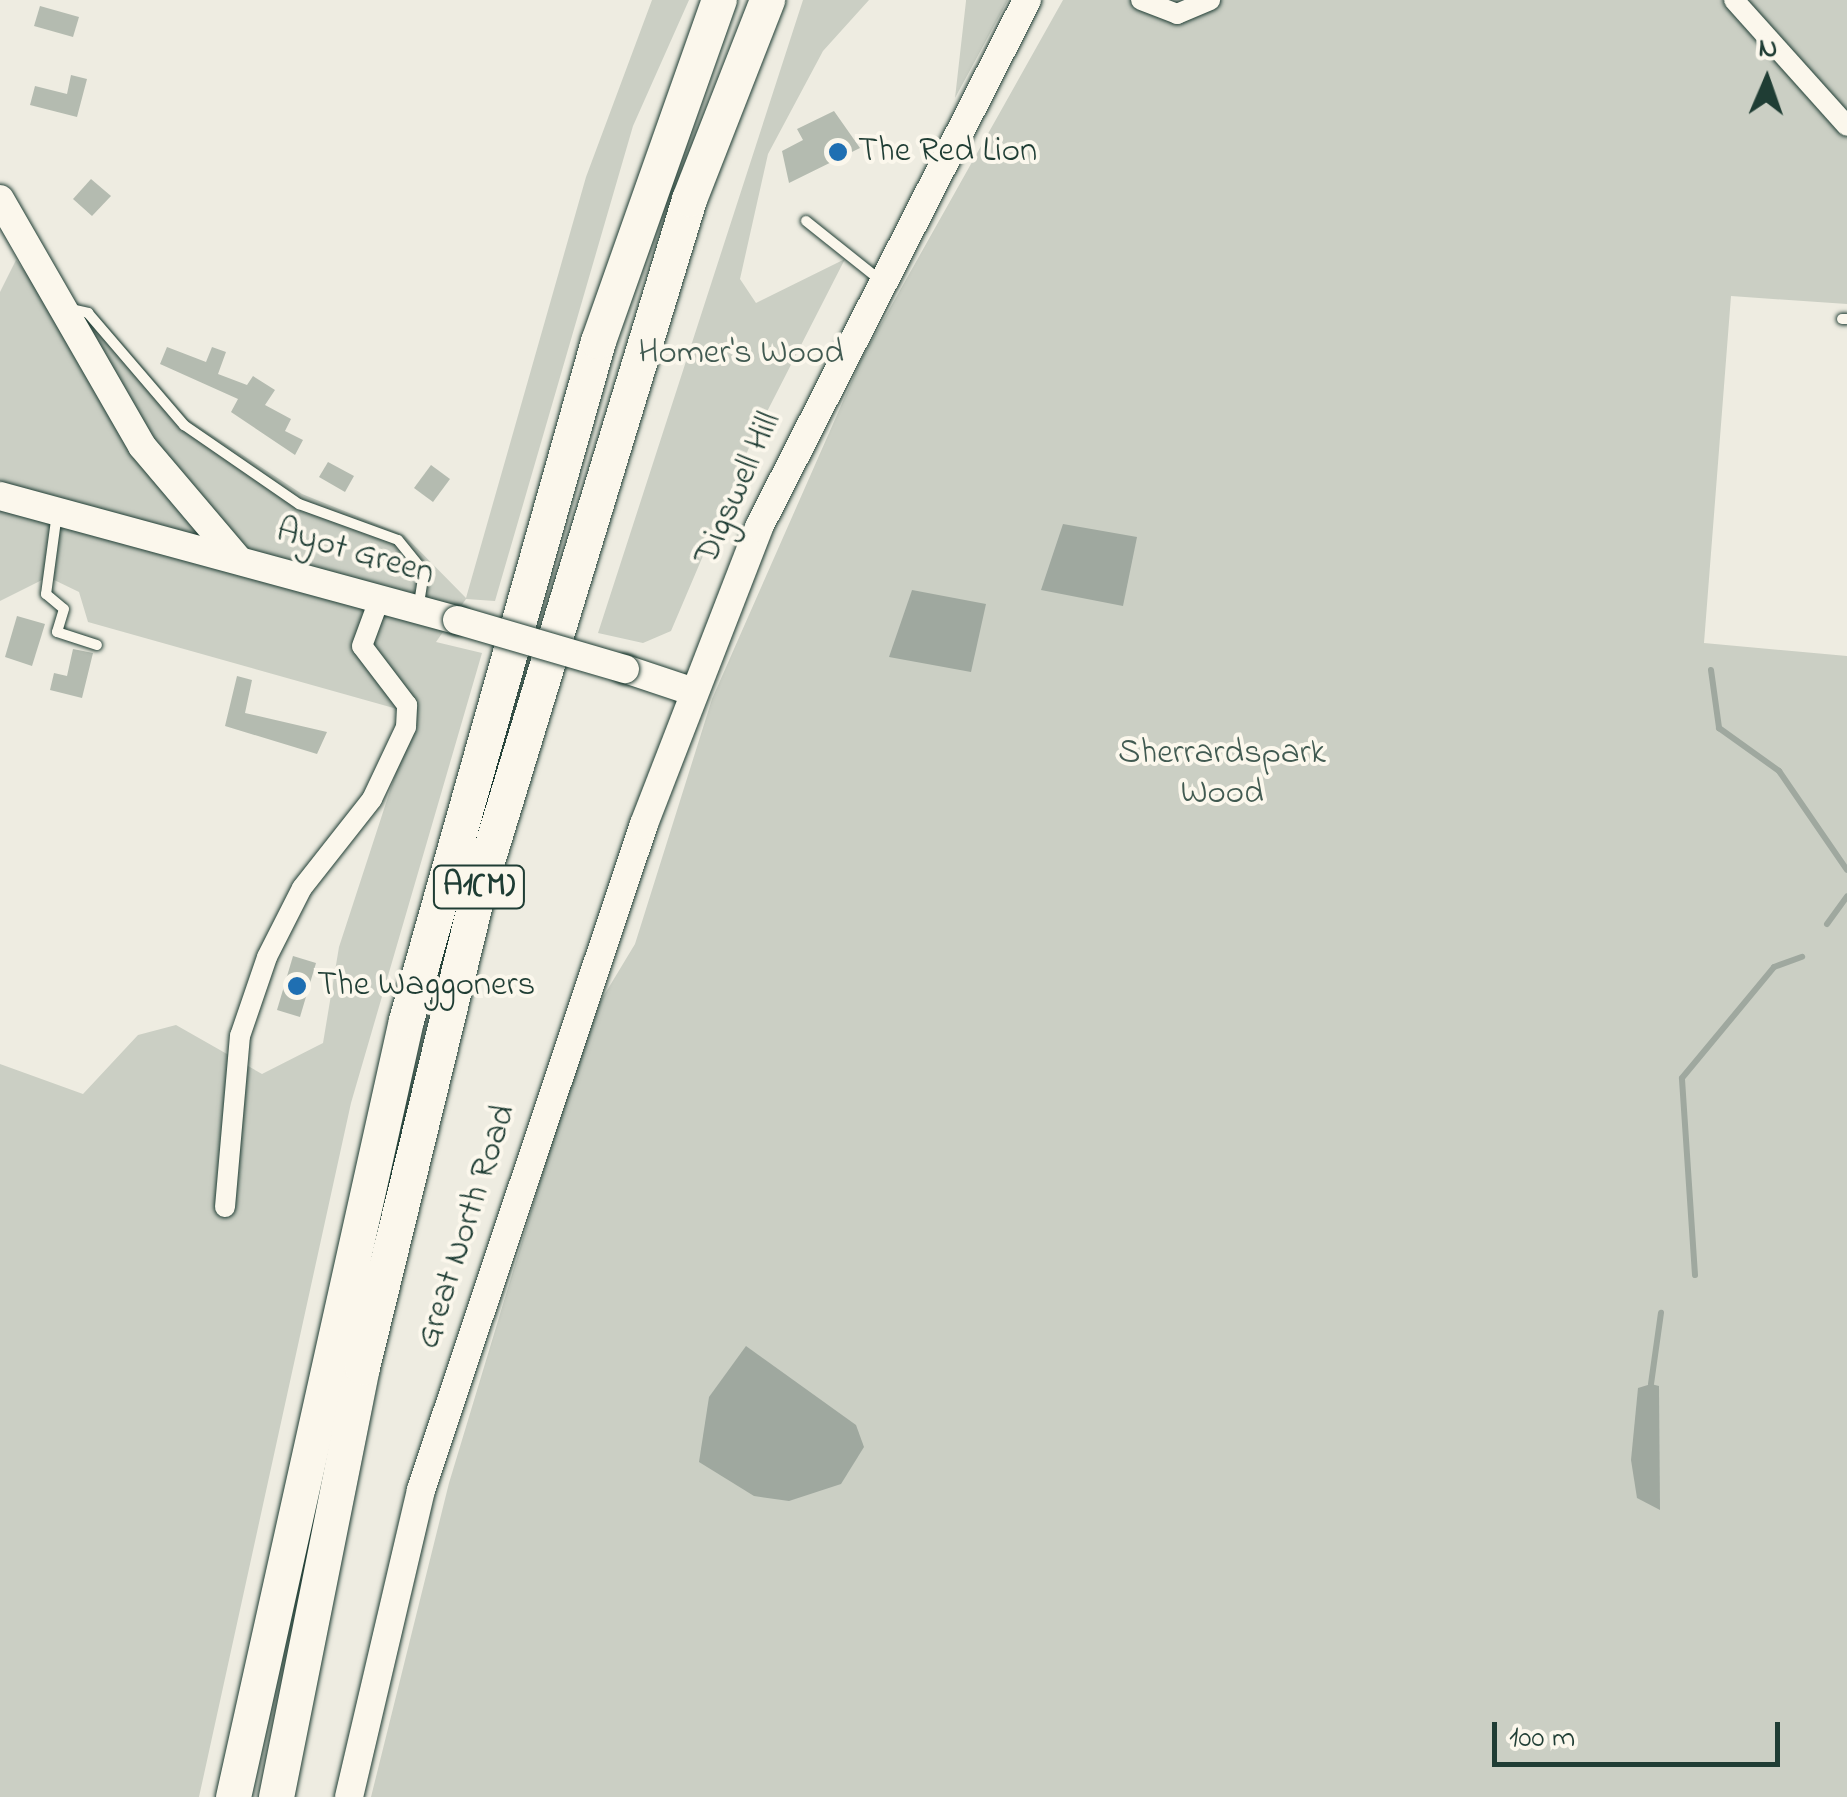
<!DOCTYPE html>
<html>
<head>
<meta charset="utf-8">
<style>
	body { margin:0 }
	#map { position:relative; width:1847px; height:1797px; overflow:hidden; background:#eeece1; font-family:"Indie Flower",sans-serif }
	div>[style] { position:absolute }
	.green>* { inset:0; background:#cbcfc4 }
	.water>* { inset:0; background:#9fa89f }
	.stream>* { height:6px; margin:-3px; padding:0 3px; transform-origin:3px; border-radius:3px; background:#9fa89f }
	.building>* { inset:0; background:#b4bbb0 }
	.roads { filter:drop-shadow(0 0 2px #1f3d34) drop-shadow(0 0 2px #1f3d34) }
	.lane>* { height:10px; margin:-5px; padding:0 5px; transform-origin:5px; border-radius:5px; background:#fbf7ec }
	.street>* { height:20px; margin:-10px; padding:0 10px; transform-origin:10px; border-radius:10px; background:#fbf7ec }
	.secondary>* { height:28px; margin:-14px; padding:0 14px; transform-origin:14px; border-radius:14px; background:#fbf7ec }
	.highway>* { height:35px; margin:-17.5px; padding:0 17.5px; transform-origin:17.5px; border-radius:17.5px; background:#fbf7ec }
	.bridges { filter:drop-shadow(0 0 2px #1f3d34) drop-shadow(0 0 2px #1f3d34) }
	.secondary-bridge>* { height:28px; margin:-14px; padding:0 14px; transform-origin:14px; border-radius:14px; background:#fbf7ec }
	.dots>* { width:28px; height:28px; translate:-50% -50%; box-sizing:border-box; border:5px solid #fbf7ec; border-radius:50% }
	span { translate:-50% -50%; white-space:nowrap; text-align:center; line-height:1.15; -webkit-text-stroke:8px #fbf7ec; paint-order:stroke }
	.shield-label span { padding:2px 8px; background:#fbf7ec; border:2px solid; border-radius:8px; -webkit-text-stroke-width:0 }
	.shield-label { font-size:32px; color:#1f3d34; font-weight:700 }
	.poi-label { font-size:35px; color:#1f3d34 }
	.left { translate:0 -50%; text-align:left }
	.park-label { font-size:35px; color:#415a51 }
	.street-label { font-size:35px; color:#1f3d34 }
	.north { position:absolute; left:1717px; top:30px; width:100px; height:100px; -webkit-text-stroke:8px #fbf7ec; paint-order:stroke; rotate:2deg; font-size:28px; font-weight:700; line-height:40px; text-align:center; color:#1f3d34 }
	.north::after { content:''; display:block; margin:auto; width:35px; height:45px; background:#1f3d34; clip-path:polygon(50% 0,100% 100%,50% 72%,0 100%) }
	.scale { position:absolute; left:1492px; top:1722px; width:288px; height:45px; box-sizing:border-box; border:5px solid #1f3d34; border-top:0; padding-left:12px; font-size:30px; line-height:35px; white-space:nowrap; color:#1f3d34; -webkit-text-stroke:8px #fbf7ec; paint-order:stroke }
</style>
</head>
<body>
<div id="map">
	<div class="green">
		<i style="clip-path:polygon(652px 0,689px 0,633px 126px,495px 601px,466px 599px,436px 642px,482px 653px,351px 1103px,199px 1797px,0 1797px,0 1064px,83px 1094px,138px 1035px,176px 1025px,262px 1074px,323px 1043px,339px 947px,415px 714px,88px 622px,79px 592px,48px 577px,0 601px,0 292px,16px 260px,46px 299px,93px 309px,188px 419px,302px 494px,404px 535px,466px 598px,586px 177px)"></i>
		<i style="clip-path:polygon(803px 0,869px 0,823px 51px,768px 154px,740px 279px,756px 303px,845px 259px,751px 443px,671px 631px,643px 643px,598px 633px)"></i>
		<i style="clip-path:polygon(966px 0,1008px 0,955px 98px,966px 1px)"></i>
		<i style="clip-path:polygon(1063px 0,1847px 0,1847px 304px,1731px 296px,1704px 643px,1847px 656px,1847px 1797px,371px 1797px,449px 1483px,562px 1109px,600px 1002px,635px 944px,712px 699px,862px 358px)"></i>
	</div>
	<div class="water">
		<i style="clip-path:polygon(1063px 524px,1137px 537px,1123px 606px,1041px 590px)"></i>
		<i style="clip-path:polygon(912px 590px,986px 604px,971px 672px,889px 657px)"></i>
		<i style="clip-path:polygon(746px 1346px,856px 1425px,864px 1447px,841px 1484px,789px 1501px,754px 1496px,699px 1462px,709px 1397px)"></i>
		<i style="clip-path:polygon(1651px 1384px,1659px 1386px,1660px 1510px,1637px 1498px,1631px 1460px,1638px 1388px)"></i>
	</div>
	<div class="stream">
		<i style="left:1711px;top:670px;width:59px;rotate:82.1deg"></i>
		<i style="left:1719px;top:728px;width:74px;rotate:35.6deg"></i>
		<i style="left:1779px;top:771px;width:120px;rotate:55.5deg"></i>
		<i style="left:1827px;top:924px;width:34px;rotate:-54deg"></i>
		<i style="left:1695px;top:1275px;width:197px;rotate:-93.8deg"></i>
		<i style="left:1682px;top:1078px;width:144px;rotate:-50.3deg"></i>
		<i style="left:1774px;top:967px;width:30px;rotate:-20deg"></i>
		<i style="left:1651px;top:1384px;width:72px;rotate:-82deg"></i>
	</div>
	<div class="building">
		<i style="clip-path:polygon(40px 6px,79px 17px,73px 37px,34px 26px)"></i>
		<i style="clip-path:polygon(71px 75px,87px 79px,77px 117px,30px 105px,35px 86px,67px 94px)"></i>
		<i style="clip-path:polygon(834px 111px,860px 148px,789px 183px,782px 151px,803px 140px,797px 129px)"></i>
		<i style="clip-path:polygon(91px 179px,111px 196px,92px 216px,73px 199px)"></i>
		<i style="clip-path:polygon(167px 347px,206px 362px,212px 347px,226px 352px,218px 374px,247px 385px,253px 376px,275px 390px,265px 405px,291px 419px,285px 431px,303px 440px,295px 455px,231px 412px,238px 399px,160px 364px)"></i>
		<i style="clip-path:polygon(328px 462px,354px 476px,345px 492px,319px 477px)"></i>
		<i style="clip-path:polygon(431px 465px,450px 479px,433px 502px,414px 488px)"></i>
		<i style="clip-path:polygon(17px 616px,45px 624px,32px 666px,5px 657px)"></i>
		<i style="clip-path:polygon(73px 649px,93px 653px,82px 698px,50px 690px,54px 673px,67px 676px)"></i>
		<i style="clip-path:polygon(237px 676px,252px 680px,245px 713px,327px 732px,317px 754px,225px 726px)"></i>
		<i style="clip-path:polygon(293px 956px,316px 963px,300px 1017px,277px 1010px)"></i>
	</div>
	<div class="roads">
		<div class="lane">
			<i style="left:806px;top:221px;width:95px;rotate:38.6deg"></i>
			<i style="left:67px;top:308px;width:22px;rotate:13deg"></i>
			<i style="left:88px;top:313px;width:148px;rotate:49.4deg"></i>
			<i style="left:184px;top:425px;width:140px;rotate:34.5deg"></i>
			<i style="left:299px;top:504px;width:105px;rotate:20deg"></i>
			<i style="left:398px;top:540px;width:41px;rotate:50.9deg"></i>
			<i style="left:424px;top:572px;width:36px;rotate:99deg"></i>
			<i style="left:1842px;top:319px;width:5px"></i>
			<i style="left:57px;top:513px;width:82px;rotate:97.7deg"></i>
			<i style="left:46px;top:594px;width:23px;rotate:40deg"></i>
			<i style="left:64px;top:609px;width:24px;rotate:107deg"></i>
			<i style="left:57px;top:632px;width:42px;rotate:18deg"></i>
		</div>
		<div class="street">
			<i style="left:1141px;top:0;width:39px;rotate:21deg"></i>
			<i style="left:1177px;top:14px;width:36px;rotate:-23deg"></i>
			<i style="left:1734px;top:0;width:169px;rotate:48.1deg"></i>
			<i style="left:225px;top:1207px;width:172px;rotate:-85deg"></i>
			<i style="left:240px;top:1036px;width:83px;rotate:-71.1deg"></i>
			<i style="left:267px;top:957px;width:77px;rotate:-63.1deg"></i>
			<i style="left:302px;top:888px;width:113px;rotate:-51.8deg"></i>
			<i style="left:372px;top:799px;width:80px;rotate:-64.7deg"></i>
			<i style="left:406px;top:727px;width:22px;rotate:-87deg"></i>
			<i style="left:407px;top:705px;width:74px;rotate:-127.3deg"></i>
			<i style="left:362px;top:646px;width:49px;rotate:-69.7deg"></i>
		</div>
		<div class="secondary">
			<i style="left:0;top:199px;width:285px;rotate:60.1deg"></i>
			<i style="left:142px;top:446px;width:148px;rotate:49.7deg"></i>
			<i style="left:0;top:496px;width:474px;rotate:15.2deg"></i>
			<i style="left:625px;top:669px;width:73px;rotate:18.4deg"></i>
			<i style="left:349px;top:1797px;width:315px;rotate:-76.8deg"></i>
			<i style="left:421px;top:1490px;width:702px;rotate:-71.49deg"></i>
			<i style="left:644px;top:824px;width:318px;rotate:-68.8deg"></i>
			<i style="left:759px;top:527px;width:591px;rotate:-63.04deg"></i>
		</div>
		<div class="highway">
			<i style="left:233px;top:1797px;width:796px;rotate:-77.45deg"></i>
			<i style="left:406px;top:1020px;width:706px;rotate:-74.21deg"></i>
			<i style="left:598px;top:341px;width:362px;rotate:-70.5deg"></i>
			<i style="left:276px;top:1797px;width:439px;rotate:-78.7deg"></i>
			<i style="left:362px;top:1367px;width:497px;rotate:-76.3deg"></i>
			<i style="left:480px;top:884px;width:716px;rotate:-73.03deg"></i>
			<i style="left:689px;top:199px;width:214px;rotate:-68.6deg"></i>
		</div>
	</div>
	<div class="bridges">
		<div class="secondary-bridge">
			<i style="left:457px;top:620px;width:175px;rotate:16.3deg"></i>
		</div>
	</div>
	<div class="dots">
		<i style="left:838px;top:152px;background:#1f6fb2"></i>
		<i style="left:297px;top:986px;background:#1f6fb2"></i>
	</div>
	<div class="shield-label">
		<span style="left:479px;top:887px">A1(M)</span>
	</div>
	<div class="poi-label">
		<span class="left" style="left:858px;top:152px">The Red Lion</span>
		<span class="left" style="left:317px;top:986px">The Waggoners</span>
	</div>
	<div class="park-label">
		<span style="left:741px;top:354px">Homer's Wood</span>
		<span style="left:1222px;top:774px">Sherrardspark<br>Wood</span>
	</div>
	<div class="street-label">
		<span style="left:739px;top:489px;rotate:-66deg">Digswell Hill</span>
		<span style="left:355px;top:553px;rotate:16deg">Ayot Green</span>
		<span style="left:467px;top:1227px;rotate:-72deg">Great North Road</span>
	</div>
	<div class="north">N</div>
	<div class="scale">100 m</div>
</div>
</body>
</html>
